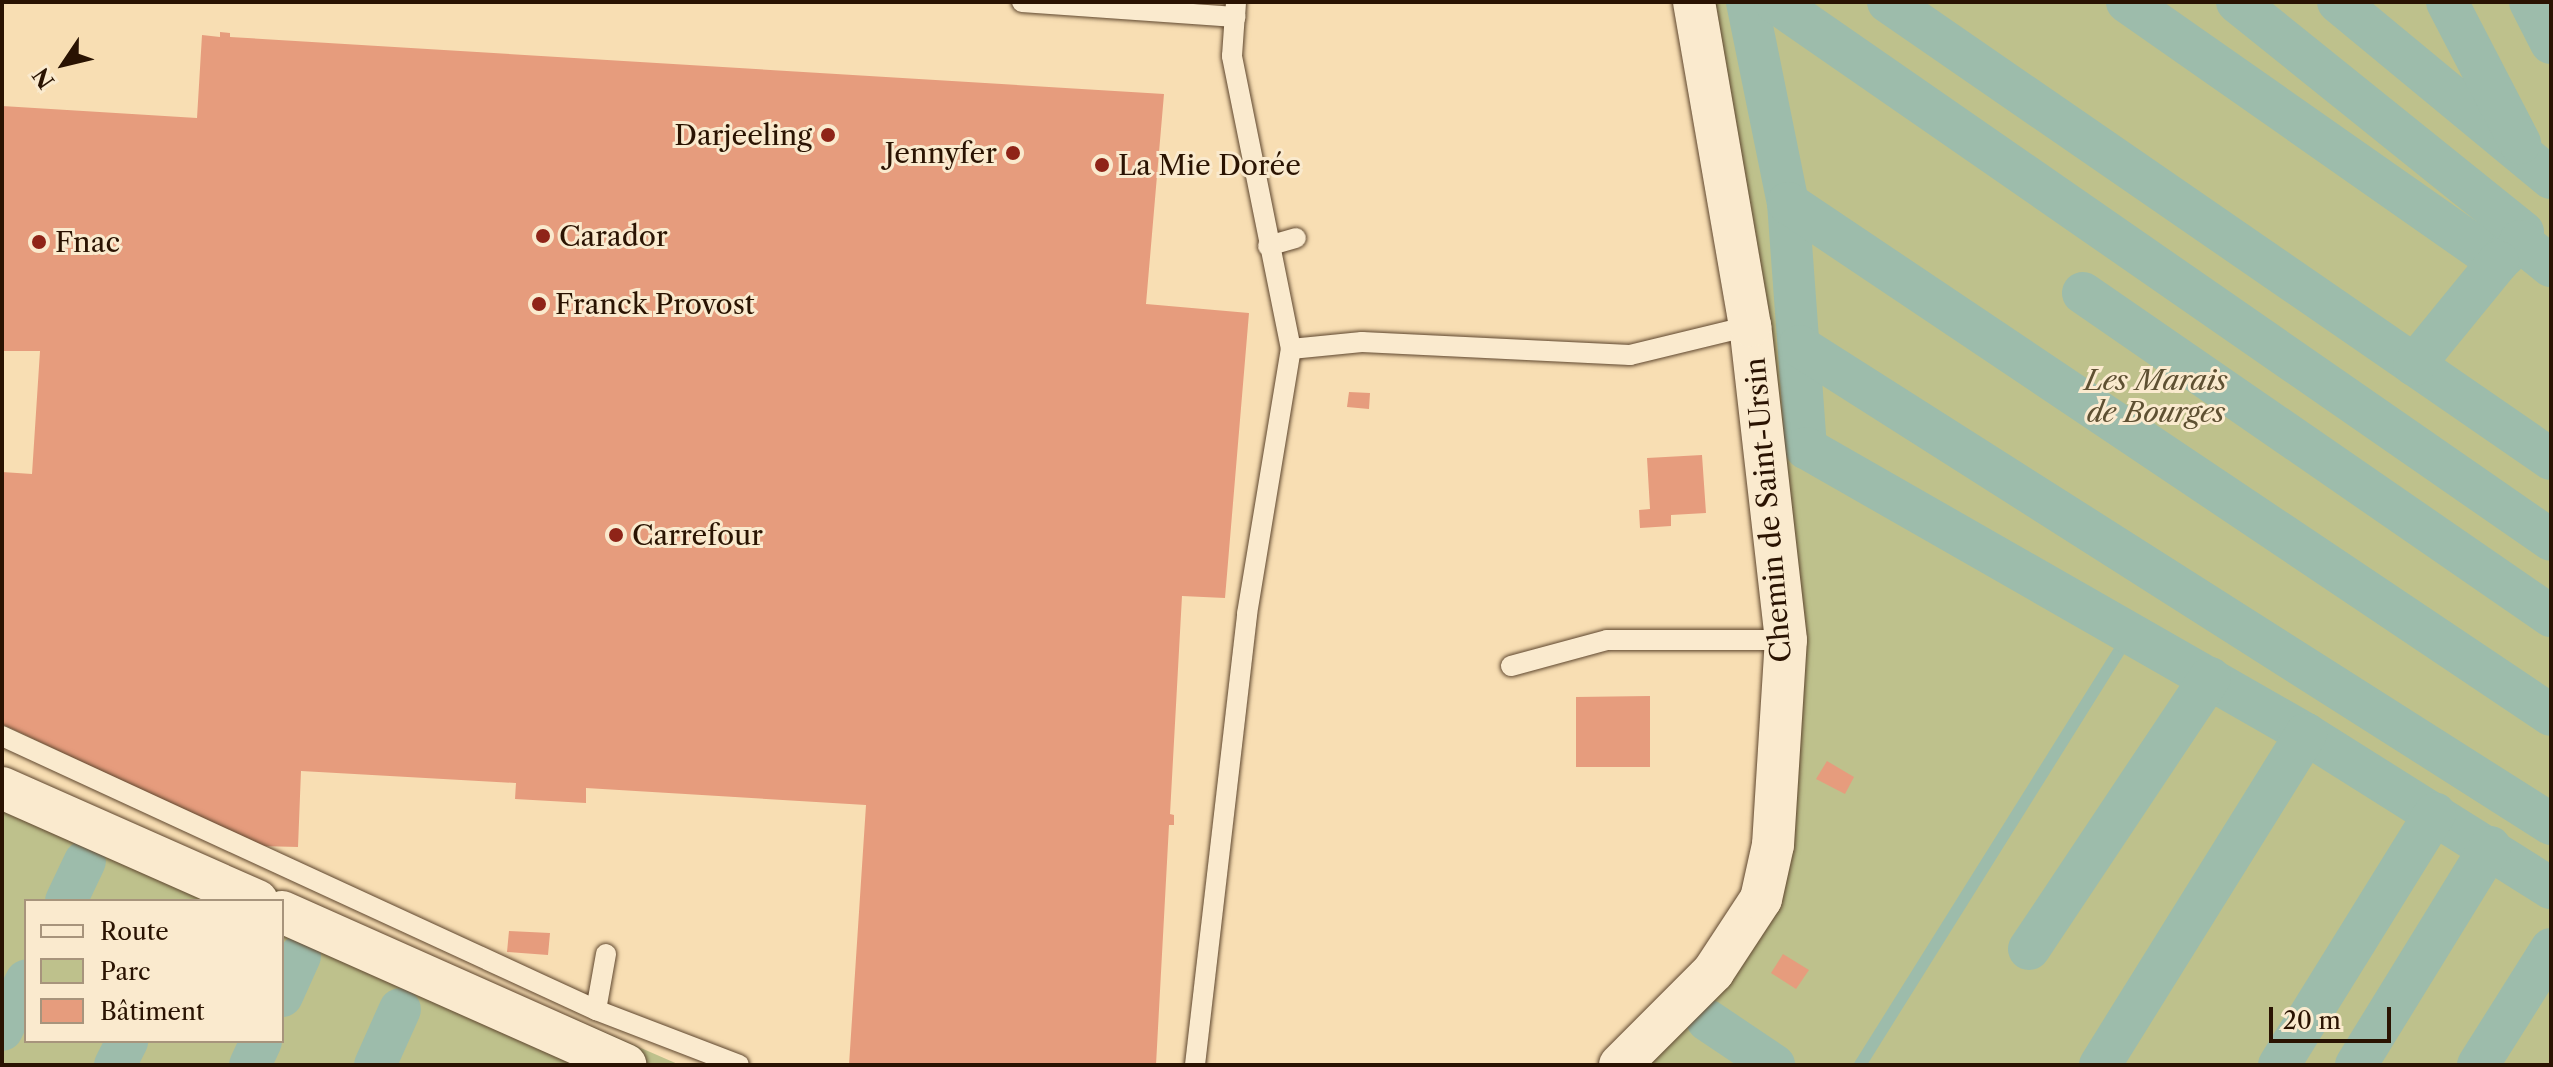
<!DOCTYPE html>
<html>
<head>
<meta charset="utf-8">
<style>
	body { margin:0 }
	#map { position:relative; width:2553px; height:1067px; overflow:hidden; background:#f8deb3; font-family:"Libre Caslon Text",serif }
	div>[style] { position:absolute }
	.green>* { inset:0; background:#bec18c }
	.stream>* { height:12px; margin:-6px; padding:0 6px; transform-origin:6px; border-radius:6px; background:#9dbcab }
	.canal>* { height:42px; margin:-21px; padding:0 21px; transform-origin:21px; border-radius:21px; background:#9dbcab }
	.building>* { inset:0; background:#e69c7d }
	.roads { filter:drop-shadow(0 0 2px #5e462e) drop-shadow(0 0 2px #5e462e) }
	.lane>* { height:20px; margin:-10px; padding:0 10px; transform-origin:10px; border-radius:10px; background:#faeace }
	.street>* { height:42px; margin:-21px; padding:0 21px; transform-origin:21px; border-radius:21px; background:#faeace }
	.dots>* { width:22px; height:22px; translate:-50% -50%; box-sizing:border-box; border:4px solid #faeace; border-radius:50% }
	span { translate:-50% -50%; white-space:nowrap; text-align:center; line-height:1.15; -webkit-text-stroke:6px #faeace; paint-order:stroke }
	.poi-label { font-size:28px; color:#2a1302 }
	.right { translate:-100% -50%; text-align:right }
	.left { translate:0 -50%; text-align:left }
	.park-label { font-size:28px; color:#5e5032; font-style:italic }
	.street-label { font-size:28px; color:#2a1302 }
	.frame { position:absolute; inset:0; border:4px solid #2a1302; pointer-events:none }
	.legend { position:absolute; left:24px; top:899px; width:260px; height:144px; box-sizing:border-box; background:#faeace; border:2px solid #a7947c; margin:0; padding:10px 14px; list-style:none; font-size:24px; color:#2a1302 }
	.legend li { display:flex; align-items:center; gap:16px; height:40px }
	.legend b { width:40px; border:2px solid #a7947c }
	.north { position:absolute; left:24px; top:24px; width:80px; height:80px; -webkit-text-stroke:6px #faeace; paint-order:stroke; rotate:235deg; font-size:22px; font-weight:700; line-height:32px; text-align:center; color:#2a1302 }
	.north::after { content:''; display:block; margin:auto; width:28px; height:36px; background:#2a1302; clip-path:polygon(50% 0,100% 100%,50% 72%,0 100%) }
	.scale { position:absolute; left:2269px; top:1007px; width:122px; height:36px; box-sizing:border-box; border:4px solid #2a1302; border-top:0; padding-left:10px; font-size:24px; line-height:28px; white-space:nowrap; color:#2a1302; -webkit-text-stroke:6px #faeace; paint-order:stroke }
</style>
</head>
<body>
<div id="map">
	<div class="green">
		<i style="clip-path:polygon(1694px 2px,2551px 2px,2551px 1065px,1614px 1065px,1677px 1013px,1773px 845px,1786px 640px)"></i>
		<i style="clip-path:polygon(evenodd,2px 770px,680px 1065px,2px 1065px,2px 770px,26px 901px,282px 901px,282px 1041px,26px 1041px,26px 901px)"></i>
	</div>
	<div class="stream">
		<i style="left:1860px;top:1065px;width:511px;rotate:-57.96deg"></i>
	</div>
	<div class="canal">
		<i style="left:1747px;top:2px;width:205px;rotate:78.5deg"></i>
		<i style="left:1788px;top:203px;width:246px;rotate:85.8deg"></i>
		<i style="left:1806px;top:448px;width:576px;rotate:29.77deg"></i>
		<i style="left:2306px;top:734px;width:289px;rotate:32.2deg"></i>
		<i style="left:1775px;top:2px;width:944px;rotate:34.73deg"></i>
		<i style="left:1888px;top:2px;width:805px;rotate:34.58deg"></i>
		<i style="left:2127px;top:2px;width:453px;rotate:35deg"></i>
		<i style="left:2498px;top:262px;width:30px;rotate:-44deg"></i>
		<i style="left:2520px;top:241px;width:9px;rotate:-72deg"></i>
		<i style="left:2523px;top:232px;width:367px;rotate:-141.2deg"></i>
		<i style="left:2338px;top:2px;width:276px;rotate:39.6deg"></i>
		<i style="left:2447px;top:2px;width:159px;rotate:62.6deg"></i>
		<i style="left:2530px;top:2px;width:46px;rotate:62.9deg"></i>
		<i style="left:1788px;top:203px;width:919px;rotate:33.86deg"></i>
		<i style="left:2520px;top:241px;width:40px;rotate:39deg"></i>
		<i style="left:2083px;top:293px;width:569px;rotate:34.61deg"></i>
		<i style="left:1799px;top:346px;width:891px;rotate:32.44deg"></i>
		<i style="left:2414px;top:365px;width:133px;rotate:-50.8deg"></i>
		<i style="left:66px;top:901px;width:44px;rotate:-64.6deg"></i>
		<i style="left:2029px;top:949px;width:326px;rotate:-56.3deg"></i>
		<i style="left:282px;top:996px;width:44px;rotate:-65.8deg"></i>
		<i style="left:1707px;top:1020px;width:81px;rotate:33.9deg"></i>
		<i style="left:2px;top:1030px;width:55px;rotate:-63.9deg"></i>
		<i style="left:115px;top:1065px;width:27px;rotate:-63deg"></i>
		<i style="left:250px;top:1065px;width:26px;rotate:-65deg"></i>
		<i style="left:375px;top:1065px;width:61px;rotate:-65.9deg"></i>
		<i style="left:2100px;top:1065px;width:390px;rotate:-58.1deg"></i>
		<i style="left:2279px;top:1065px;width:296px;rotate:-58.2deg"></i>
		<i style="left:2356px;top:1065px;width:256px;rotate:-58.4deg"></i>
		<i style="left:2478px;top:1065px;width:137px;rotate:-57.8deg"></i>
	</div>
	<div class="building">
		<i style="clip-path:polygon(220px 32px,230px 33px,230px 37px,1164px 94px,1146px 304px,1249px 313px,1225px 598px,1182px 596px,1170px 814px,1174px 815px,1174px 825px,1169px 825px,1156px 1065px,849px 1065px,866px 805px,586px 788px,586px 803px,515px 799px,516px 783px,301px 771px,298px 847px,259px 846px,2px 724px,2px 472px,32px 474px,40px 351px,2px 351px,2px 106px,197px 118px,202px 35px,220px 37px)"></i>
		<i style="clip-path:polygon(1349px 392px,1370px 393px,1369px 409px,1347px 407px)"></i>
		<i style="clip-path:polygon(1702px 455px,1706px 513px,1671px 515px,1671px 526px,1640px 528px,1639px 510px,1650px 509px,1647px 458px)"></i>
		<i style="clip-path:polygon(1650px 696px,1650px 767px,1576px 767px,1576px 697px)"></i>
		<i style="clip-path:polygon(1827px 761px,1854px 777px,1845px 794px,1816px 779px)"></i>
		<i style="clip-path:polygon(509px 931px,550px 933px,548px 955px,507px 952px)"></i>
		<i style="clip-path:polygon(1783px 954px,1809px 970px,1796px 989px,1771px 973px)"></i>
	</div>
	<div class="roads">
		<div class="lane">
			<i style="left:1022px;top:2px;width:214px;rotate:4deg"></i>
			<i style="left:1235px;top:17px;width:15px;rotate:-86deg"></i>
			<i style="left:1268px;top:246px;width:29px;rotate:-16deg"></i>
			<i style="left:1291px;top:349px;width:71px;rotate:-5.6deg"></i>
			<i style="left:1362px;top:342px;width:268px;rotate:2.8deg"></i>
			<i style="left:1630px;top:355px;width:123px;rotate:-13.6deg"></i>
			<i style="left:1511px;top:666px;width:99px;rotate:-15.2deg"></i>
			<i style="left:1607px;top:640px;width:179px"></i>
			<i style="left:2px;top:736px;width:654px;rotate:24.76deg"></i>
			<i style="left:606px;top:954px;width:57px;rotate:100.1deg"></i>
			<i style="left:596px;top:1010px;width:153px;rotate:21deg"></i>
			<i style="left:1195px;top:1065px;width:454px;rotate:-83.4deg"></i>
			<i style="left:1247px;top:614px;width:269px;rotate:-80.6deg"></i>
			<i style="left:1291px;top:349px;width:299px;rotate:-101.4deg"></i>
			<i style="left:1232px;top:56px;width:39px;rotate:-86deg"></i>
		</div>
		<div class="street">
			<i style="left:2px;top:788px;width:279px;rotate:23.9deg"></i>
			<i style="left:282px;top:912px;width:376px;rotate:24deg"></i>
			<i style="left:1620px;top:1065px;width:132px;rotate:-45deg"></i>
			<i style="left:1713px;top:972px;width:87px;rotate:-56.7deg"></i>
			<i style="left:1761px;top:899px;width:55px;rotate:-77.5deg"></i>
			<i style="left:1773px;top:845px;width:205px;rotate:-86.4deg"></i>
			<i style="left:1786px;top:640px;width:316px;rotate:-96.5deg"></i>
			<i style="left:1750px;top:326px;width:329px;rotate:-99.8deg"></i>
		</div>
	</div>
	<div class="dots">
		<i style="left:828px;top:135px;background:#8f2418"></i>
		<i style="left:1013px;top:153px;background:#8f2418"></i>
		<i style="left:1102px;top:165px;background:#8f2418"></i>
		<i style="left:543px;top:236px;background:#8f2418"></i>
		<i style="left:39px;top:242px;background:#8f2418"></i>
		<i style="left:539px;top:304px;background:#8f2418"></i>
		<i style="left:616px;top:535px;background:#8f2418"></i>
	</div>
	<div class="poi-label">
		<span class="right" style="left:812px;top:135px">Darjeeling</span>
		<span class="right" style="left:997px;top:153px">Jennyfer</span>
		<span class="left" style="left:1118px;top:165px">La Mie Dorée</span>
		<span class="left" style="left:559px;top:236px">Carador</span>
		<span class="left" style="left:55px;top:242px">Fnac</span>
		<span class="left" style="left:555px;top:304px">Franck Provost</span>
		<span class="left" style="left:632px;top:535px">Carrefour</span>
	</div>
	<div class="park-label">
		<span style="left:2156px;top:396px">Les Marais<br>de Bourges</span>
	</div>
	<div class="street-label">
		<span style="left:1768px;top:510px;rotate:-95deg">Chemin de Saint-Ursin</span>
	</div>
	<div class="frame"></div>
	<ul class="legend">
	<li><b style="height:10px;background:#faeace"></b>Route</li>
	<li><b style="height:22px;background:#bec18c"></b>Parc</li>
	<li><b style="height:22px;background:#e69c7d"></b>Bâtiment</li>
	</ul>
	<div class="north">N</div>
	<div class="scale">20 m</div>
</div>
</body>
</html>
